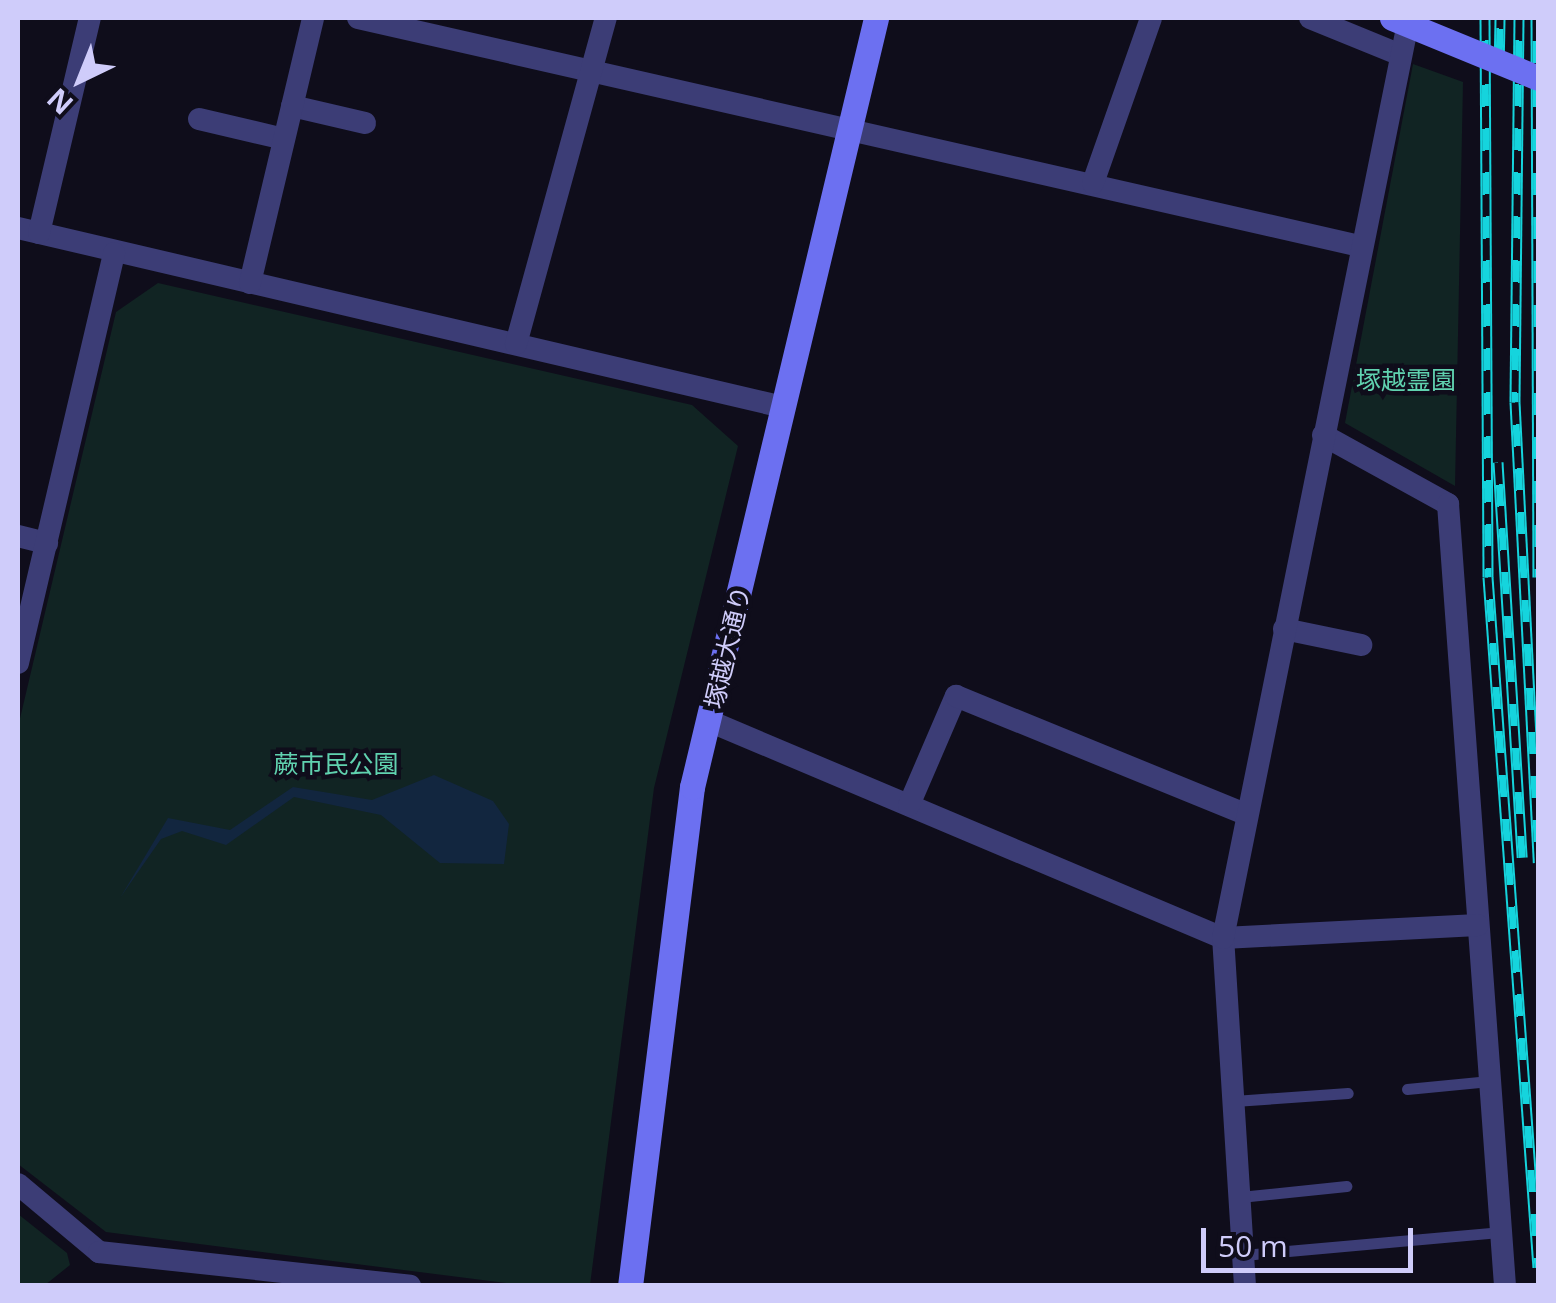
<!DOCTYPE html>
<html>
<head>
<meta charset="utf-8">
<style>
	body { margin:0 }
	#map { position:relative; width:1556px; height:1303px; overflow:hidden; background:#0f0d1b; font-family:"Open Sans","Noto Sans JP",sans-serif }
	div>[style] { position:absolute }
	.green>* { inset:0; background:#112423 }
	.water>* { inset:0; background:#12263f }
	.lane>* { height:11px; margin:-5.5px; padding:0 5.5px; transform-origin:5.5px; border-radius:5.5px; background:#3c3d76 }
	.street>* { height:22px; margin:-11px; padding:0 11px; transform-origin:11px; border-radius:11px; background:#3c3d76 }
	.secondary>* { height:25px; margin:-12.5px; padding:0 12.5px; transform-origin:12.5px; border-radius:12.5px; background:#6c70f1 }
	.rail>* { height:11px; margin-top:-5.5px; transform-origin:0; background:repeating-linear-gradient(90deg,#0f0d1b 0 22px,#15d4dd 0 44px); box-sizing:border-box; border-block:2px solid #15d4dd }
	.secondary-bridge>* { height:25px; margin:-12.5px; padding:0 12.5px; transform-origin:12.5px; border-radius:12.5px; background:#6c70f1 }
	span { translate:-50% -50%; white-space:nowrap; text-align:center; line-height:1.15; -webkit-text-stroke:9px #0f0d1b; paint-order:stroke }
	.park-label { font-size:25px; color:#60d2af }
	.street-label { font-size:25px; color:#cfccfa }
	.frame { position:absolute; inset:0; border:20px solid #cfccfa; pointer-events:none }
	.north { position:absolute; left:30px; top:30px; width:100px; height:100px; -webkit-text-stroke:8px #0f0d1b; paint-order:stroke; rotate:223deg; font-size:28px; font-weight:700; line-height:40px; text-align:center; color:#cfccfa }
	.north::after { content:''; display:block; margin:auto; width:35px; height:45px; background:#cfccfa; clip-path:polygon(50% 0,100% 100%,50% 72%,0 100%) }
	.scale { position:absolute; left:1201px; top:1228px; width:212px; height:45px; box-sizing:border-box; border:5px solid #cfccfa; border-top:0; padding-left:12px; font-size:30px; line-height:35px; white-space:nowrap; color:#cfccfa; -webkit-text-stroke:8px #0f0d1b; paint-order:stroke }
</style>
</head>
<body>
<div id="map">
	<div class="green">
		<i style="clip-path:polygon(1413px 64px,1463px 82px,1455px 486px,1345px 423px)"></i>
		<i style="clip-path:polygon(158px 283px,692px 405px,738px 446px,654px 788px,590px 1285px,521px 1285px,106px 1232px,18px 1164px,18px 727px,116px 312px)"></i>
		<i style="clip-path:polygon(18px 1214px,67px 1253px,70px 1265px,45px 1285px,18px 1285px)"></i>
	</div>
	<div class="water">
		<i style="clip-path:polygon(434px 775px,493px 801px,509px 824px,504px 864px,440px 863px,381px 815px,294px 797px,226px 845px,182px 831px,161px 839px,120px 898px,168px 818px,230px 830px,293px 787px,372px 800px)"></i>
	</div>
	<div class="lane">
		<i style="left:1407px;top:1089px;width:83px;rotate:-5.5deg"></i>
		<i style="left:1234px;top:1101px;width:114px;rotate:-4deg"></i>
		<i style="left:1240px;top:1197px;width:107px;rotate:-5.9deg"></i>
		<i style="left:1243px;top:1255px;width:260px;rotate:-5.1deg"></i>
	</div>
	<div class="street">
		<i style="left:358px;top:18px;width:1028px;rotate:12.82deg"></i>
		<i style="left:1310px;top:18px;width:95px;rotate:22.2deg"></i>
		<i style="left:292px;top:106px;width:75px;rotate:13.1deg"></i>
		<i style="left:199px;top:119px;width:87px;rotate:13.2deg"></i>
		<i style="left:1093px;top:183px;width:175px;rotate:-70.6deg"></i>
		<i style="left:18px;top:228px;width:786px;rotate:13.17deg"></i>
		<i style="left:39px;top:233px;width:221px;rotate:-76.7deg"></i>
		<i style="left:250px;top:283px;width:272px;rotate:-76.6deg"></i>
		<i style="left:516px;top:344px;width:338px;rotate:-74.6deg"></i>
		<i style="left:1323px;top:435px;width:143px;rotate:28.9deg"></i>
		<i style="left:1448px;top:504px;width:784px;rotate:85.83deg"></i>
		<i style="left:18px;top:536px;width:30px;rotate:14deg"></i>
		<i style="left:1284px;top:629px;width:79px;rotate:11.7deg"></i>
		<i style="left:18px;top:663px;width:421px;rotate:-76.8deg"></i>
		<i style="left:709px;top:721px;width:558px;rotate:22.89deg"></i>
		<i style="left:1223px;top:938px;width:255px;rotate:-2.9deg"></i>
		<i style="left:909px;top:805px;width:119px;rotate:-66.7deg"></i>
		<i style="left:956px;top:696px;width:314px;rotate:22.2deg"></i>
		<i style="left:18px;top:1184px;width:106px;rotate:40deg"></i>
		<i style="left:99px;top:1252px;width:313px;rotate:6.2deg"></i>
		<i style="left:1245px;top:1286px;width:349px;rotate:-93.6deg"></i>
		<i style="left:1223px;top:938px;width:939px;rotate:-78.57deg"></i>
	</div>
	<div class="secondary">
		<i style="left:630px;top:1286px;width:503px;rotate:-82.92deg"></i>
		<i style="left:692px;top:787px;width:791px;rotate:-76.54deg"></i>
	</div>
	<div class="rail">
		<i style="left:1485px;top:18px;width:559px;rotate:89.69deg"></i>
		<i style="left:1488px;top:577px;width:692px;rotate:85.86deg"></i>
		<i style="left:1519px;top:18px;width:384px;rotate:90.6deg"></i>
		<i style="left:1515px;top:402px;width:461px;rotate:87.1deg"></i>
		<i style="left:1536px;top:18px;width:559px;rotate:89.8deg"></i>
		<i style="left:1499px;top:72px;width:54px;rotate:-88.9deg"></i>
		<i style="left:1498px;top:462px;width:396px;rotate:86.5deg"></i>
	</div>
	<div class="secondary-bridge">
		<i style="left:1392px;top:18px;width:158px;rotate:22.3deg"></i>
	</div>
	<div class="park-label">
		<span style="left:1406px;top:379px">塚越霊園</span>
		<span style="left:336px;top:763px">蕨市民公園</span>
	</div>
	<div class="street-label">
		<span style="left:727px;top:647px;rotate:-77deg">塚越大通り</span>
	</div>
	<div class="frame"></div>
	<div class="north">N</div>
	<div class="scale">50 m</div>
</div>
</body>
</html>
